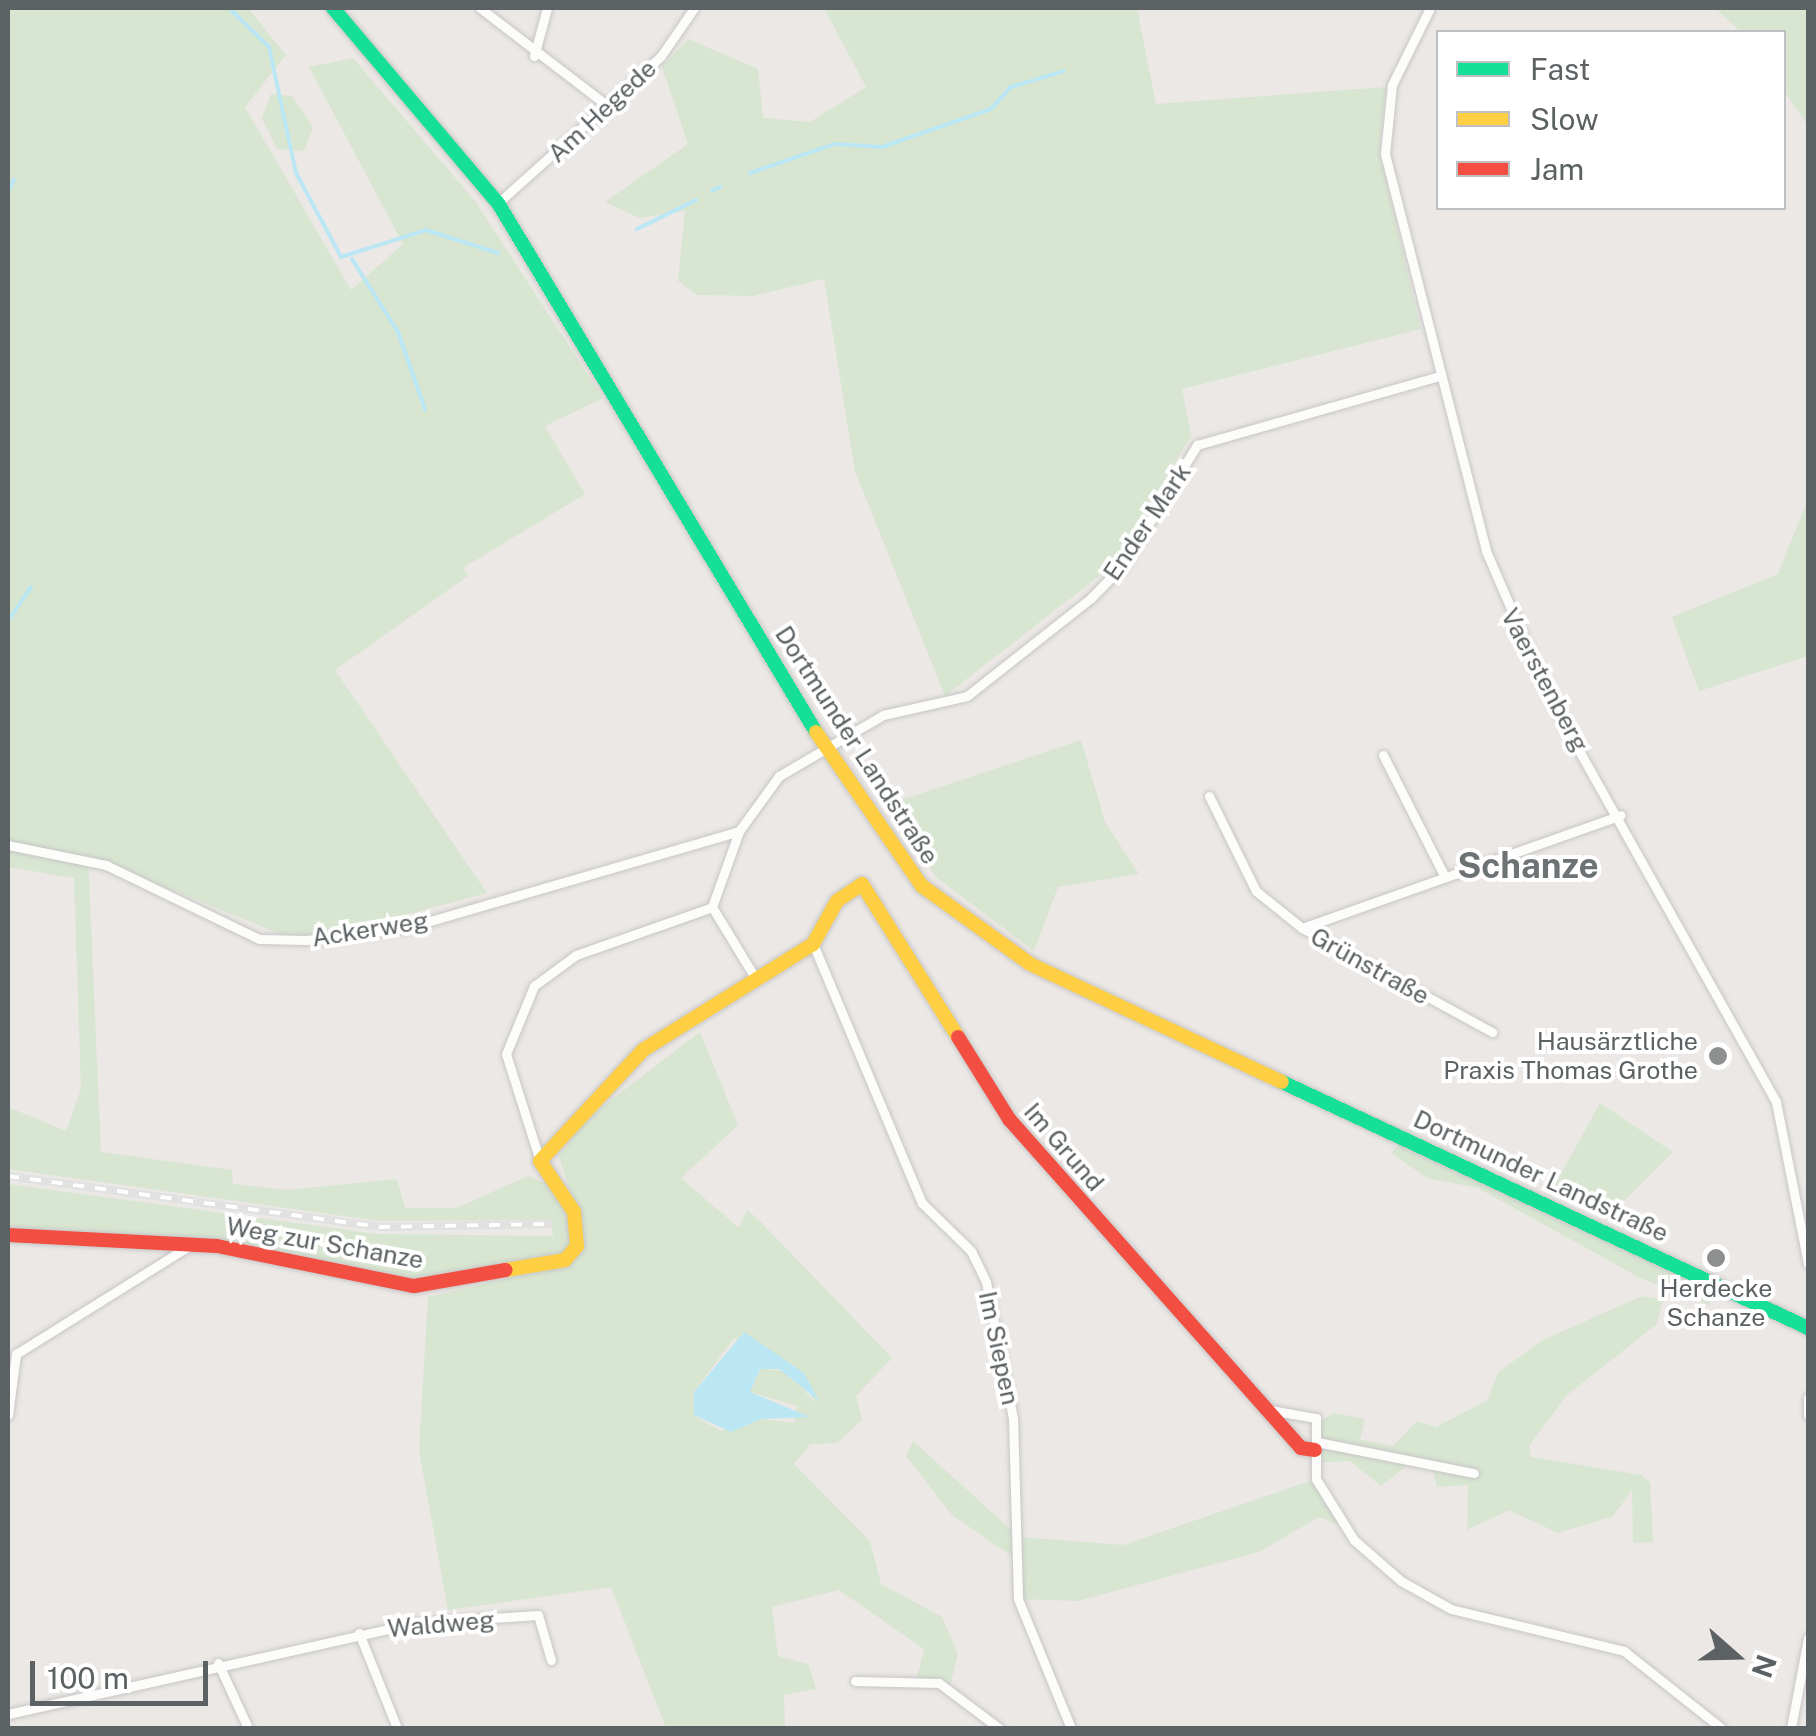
<!DOCTYPE html>
<html>
<head>
<meta charset="utf-8">
<style>
	body { margin:0 }
	#map { position:relative; width:1816px; height:1736px; overflow:hidden; background:#ebe8e5; font-family:"Public Sans",sans-serif }
	div>[style] { position:absolute }
	.green>* { inset:0; background:#d8e6d1 }
	.water>* { inset:0; background:#bbe7f4 }
	.stream>* { height:4px; margin:-2px; padding:0 2px; transform-origin:2px; border-radius:2px; background:#bbe7f4 }
	.roads { filter:drop-shadow(0 0 2px #c7c6c6) drop-shadow(0 0 2px #c7c6c6) }
	.street>* { height:9px; margin:-4.5px; padding:0 4.5px; transform-origin:4.5px; border-radius:4.5px; background:#fcfcfb }
	.fast>* { height:14px; margin:-7px; padding:0 7px; transform-origin:7px; border-radius:7px; background:#16e098 }
	.slow>* { height:14px; margin:-7px; padding:0 7px; transform-origin:7px; border-radius:7px; background:#ffcf43 }
	.jam>* { height:14px; margin:-7px; padding:0 7px; transform-origin:7px; border-radius:7px; background:#f24e42 }
	.rail>* { height:8px; margin-top:-4px; transform-origin:0; background:repeating-linear-gradient(90deg,#fff 0 11px,#e1e1e1 0 22px); box-sizing:border-box; border-block:2px solid #e1e1e1 }
	.dots>* { width:28px; height:28px; translate:-50% -50%; box-sizing:border-box; border:5px solid #fff; border-radius:50% }
	span { translate:-50% -50%; white-space:nowrap; text-align:center; line-height:1.15; -webkit-text-stroke:8px #fff; paint-order:stroke }
	.street-label { font-size:25px; color:#5c6163 }
	.poi-label { font-size:25px; color:#5c6163 }
	.right { translate:-100% -50%; text-align:right }
	.district-label { font-size:35px; color:#6d7375; font-weight:700 }
	.frame { position:absolute; inset:0; border:10px solid #5c6163; pointer-events:none }
	.legend { position:absolute; left:1436px; top:30px; width:350px; height:180px; box-sizing:border-box; background:#fff; border:2px solid #bec0c1; margin:0; padding:12px 18px; list-style:none; font-size:30px; color:#5c6163 }
	.legend li { display:flex; align-items:center; gap:20px; height:50px }
	.legend b { width:50px; border:2px solid #bec0c1 }
	.north { position:absolute; left:1686px; top:1606px; width:100px; height:100px; -webkit-text-stroke:8px #fff; paint-order:stroke; rotate:110deg; font-size:28px; font-weight:700; line-height:40px; text-align:center; color:#5c6163 }
	.north::after { content:''; display:block; margin:auto; width:35px; height:45px; background:#5c6163; clip-path:polygon(50% 0,100% 100%,50% 72%,0 100%) }
	.scale { position:absolute; left:30px; top:1661px; width:178px; height:45px; box-sizing:border-box; border:5px solid #5c6163; border-top:0; padding-left:12px; font-size:30px; line-height:35px; white-space:nowrap; color:#5c6163; -webkit-text-stroke:8px #fff; paint-order:stroke }
</style>
</head>
<body>
<div id="map">
	<div class="green">
		<i style="clip-path:polygon(8px 8px,248px 8px,286px 55px,245px 107px,351px 290px,403px 244px,309px 67px,353px 58px,475px 201px,603px 398px,545px 426px,585px 494px,463px 568px,468px 576px,335px 670px,487px 893px,347px 931px,288px 937px,88px 856px,101px 1152px,232px 1170px,233px 1184px,287px 1190px,397px 1179px,405px 1208px,457px 1208px,528px 1176px,552px 1186px,568px 1210px,573px 1239px,563px 1256px,411px 1279px,224px 1240px,8px 1229px,8px 1184px,378px 1234px,553px 1236px,551px 1220px,379px 1221px,8px 1169px,8px 1107px,66px 1131px,81px 1089px,74px 878px,8px 867px)"></i>
		<i style="clip-path:polygon(824px 8px,1137px 8px,1156px 104px,1386px 87px,1379px 152px,1421px 329px,1182px 389px,1191px 436px,1112px 566px,945px 696px,855px 471px,824px 279px,753px 296px,697px 295px,678px 281px,685px 211px,639px 218px,605px 202px,688px 144px,662px 67px,688px 39px,758px 69px,763px 118px,810px 122px,866px 87px)"></i>
		<i style="clip-path:polygon(1715px 8px,1808px 8px,1808px 126px,1784px 91px,1784px 32px,1741px 32px)"></i>
		<i style="clip-path:polygon(271px 94px,292px 96px,313px 127px,304px 151px,277px 149px,262px 118px)"></i>
		<i style="clip-path:polygon(1808px 499px,1808px 656px,1699px 691px,1672px 617px,1778px 574px)"></i>
		<i style="clip-path:polygon(1081px 740px,1105px 822px,1139px 874px,1058px 887px,1034px 951px,937px 878px,883px 806px)"></i>
		<i style="clip-path:polygon(evenodd,700px 1032px,738px 1125px,681px 1178px,739px 1228px,747px 1210px,757px 1218px,892px 1358px,856px 1396px,862px 1420px,837px 1443px,810px 1444px,794px 1464px,870px 1541px,881px 1584px,942px 1617px,958px 1654px,950px 1687px,916px 1681px,924px 1649px,839px 1590px,772px 1607px,778px 1656px,808px 1664px,816px 1689px,784px 1695px,785px 1728px,666px 1728px,611px 1587px,448px 1610px,419px 1451px,428px 1297px,575px 1262px,583px 1233px,559px 1156px,589px 1117px,700px 1032px,734px 1338px,795px 1366px,816px 1404px,789px 1372px,760px 1368px,750px 1392px,797px 1406px,794px 1423px,761px 1419px,720px 1431px,694px 1415px,694px 1392px,734px 1338px)"></i>
		<i style="clip-path:polygon(1600px 1103px,1673px 1152px,1609px 1216px,1555px 1185px)"></i>
		<i style="clip-path:polygon(1406px 1137px,1711px 1288px,1710px 1305px,1642px 1279px,1478px 1188px,1427px 1178px,1391px 1153px)"></i>
		<i style="clip-path:polygon(1642px 1296px,1663px 1300px,1657px 1324px,1567px 1395px,1529px 1446px,1531px 1457px,1641px 1475px,1650px 1482px,1653px 1542px,1633px 1543px,1632px 1490px,1613px 1516px,1558px 1533px,1509px 1510px,1467px 1530px,1468px 1485px,1437px 1487px,1431px 1465px,1414px 1460px,1381px 1486px,1350px 1461px,1313px 1463px,1319px 1422px,1334px 1413px,1365px 1419px,1360px 1440px,1393px 1446px,1417px 1421px,1436px 1427px,1488px 1400px,1498px 1372px,1545px 1339px)"></i>
		<i style="clip-path:polygon(913px 1441px,1019px 1537px,1123px 1545px,1316px 1479px,1343px 1526px,1319px 1517px,1259px 1552px,1078px 1601px,1018px 1599px,1019px 1561px,952px 1515px,906px 1456px)"></i>
	</div>
	<div class="water">
		<i style="clip-path:polygon(744px 1332px,804px 1373px,819px 1401px,779px 1369px,760px 1369px,750px 1392px,810px 1417px,761px 1419px,731px 1432px,694px 1415px,694px 1392px)"></i>
	</div>
	<div class="stream">
		<i style="left:229px;top:8px;width:56px;rotate:44.3deg"></i>
		<i style="left:269px;top:47px;width:129px;rotate:77.9deg"></i>
		<i style="left:296px;top:173px;width:95px;rotate:61.8deg"></i>
		<i style="left:341px;top:257px;width:89px;rotate:-17.6deg"></i>
		<i style="left:426px;top:230px;width:76px;rotate:17.7deg"></i>
		<i style="left:750px;top:173px;width:89px;rotate:-19deg"></i>
		<i style="left:834px;top:144px;width:48px;rotate:3.6deg"></i>
		<i style="left:882px;top:147px;width:115px;rotate:-19.2deg"></i>
		<i style="left:991px;top:109px;width:30px;rotate:-48deg"></i>
		<i style="left:1011px;top:87px;width:55px;rotate:-16.8deg"></i>
		<i style="left:712px;top:191px;width:9px;rotate:-27deg"></i>
		<i style="left:8px;top:192px;width:14px;rotate:-65deg"></i>
		<i style="left:637px;top:229px;width:66px;rotate:-26.2deg"></i>
		<i style="left:352px;top:259px;width:86px;rotate:57.8deg"></i>
		<i style="left:398px;top:332px;width:82px;rotate:70.7deg"></i>
		<i style="left:8px;top:621px;width:41px;rotate:-55.9deg"></i>
	</div>
	<div class="roads">
		<div class="street">
			<i style="left:480px;top:8px;width:158px;rotate:37.5deg"></i>
			<i style="left:1430px;top:8px;width:86px;rotate:116.3deg"></i>
			<i style="left:1392px;top:85px;width:69px;rotate:95.8deg"></i>
			<i style="left:1385px;top:154px;width:410px;rotate:75.7deg"></i>
			<i style="left:1486px;top:551px;width:161px;rotate:66.6deg"></i>
			<i style="left:1550px;top:699px;width:462px;rotate:60.7deg"></i>
			<i style="left:1776px;top:1102px;width:165px;rotate:78.8deg"></i>
			<i style="left:534px;top:56px;width:50px;rotate:-74.8deg"></i>
			<i style="left:498px;top:203px;width:219px;rotate:-42deg"></i>
			<i style="left:661px;top:56px;width:58px;rotate:-55.5deg"></i>
			<i style="left:1383px;top:755px;width:135px;rotate:63.1deg"></i>
			<i style="left:1209px;top:796px;width:106px;rotate:63.7deg"></i>
			<i style="left:1256px;top:891px;width:59px;rotate:38.8deg"></i>
			<i style="left:1302px;top:928px;width:338px;rotate:-19.5deg"></i>
			<i style="left:8px;top:845px;width:100px;rotate:11.5deg"></i>
			<i style="left:106px;top:865px;width:170px;rotate:25.8deg"></i>
			<i style="left:259px;top:939px;width:48px;rotate:1.2deg"></i>
			<i style="left:307px;top:940px;width:100px;rotate:-6.9deg"></i>
			<i style="left:406px;top:928px;width:347px;rotate:-16.2deg"></i>
			<i style="left:712px;top:907px;width:84px;rotate:58.6deg"></i>
			<i style="left:1302px;top:928px;width:217px;rotate:28.7deg"></i>
			<i style="left:813px;top:944px;width:281px;rotate:67.2deg"></i>
			<i style="left:922px;top:1203px;width:69px;rotate:44.4deg"></i>
			<i style="left:971px;top:1251px;width:34px;rotate:64deg"></i>
			<i style="left:986px;top:1282px;width:139px;rotate:78.8deg"></i>
			<i style="left:1013px;top:1418px;width:181px;rotate:88.4deg"></i>
			<i style="left:1018px;top:1599px;width:139px;rotate:67.7deg"></i>
			<i style="left:540px;top:1161px;width:112px;rotate:-107.6deg"></i>
			<i style="left:506px;top:1054px;width:74px;rotate:-67.6deg"></i>
			<i style="left:534px;top:986px;width:52px;rotate:-36.4deg"></i>
			<i style="left:576px;top:955px;width:144px;rotate:-19.4deg"></i>
			<i style="left:712px;top:907px;width:81px;rotate:-70.4deg"></i>
			<i style="left:739px;top:831px;width:68px;rotate:-54deg"></i>
			<i style="left:779px;top:776px;width:121px;rotate:-30.4deg"></i>
			<i style="left:883px;top:715px;width:86px;rotate:-12.7deg"></i>
			<i style="left:967px;top:696px;width:158px;rotate:-38.3deg"></i>
			<i style="left:1091px;top:598px;width:47px;rotate:-45.9deg"></i>
			<i style="left:1124px;top:564px;width:140px;rotate:-58.5deg"></i>
			<i style="left:1197px;top:445px;width:253px;rotate:-15.9deg"></i>
			<i style="left:16px;top:1354px;width:202px;rotate:-32deg"></i>
			<i style="left:1808px;top:1398px;width:17px;rotate:90deg"></i>
			<i style="left:1270px;top:1410px;width:47px;rotate:9.9deg"></i>
			<i style="left:1316px;top:1418px;width:61px;rotate:90deg"></i>
			<i style="left:1316px;top:1479px;width:72px;rotate:58.1deg"></i>
			<i style="left:1354px;top:1540px;width:62px;rotate:41.1deg"></i>
			<i style="left:1401px;top:1581px;width:57px;rotate:29.2deg"></i>
			<i style="left:1451px;top:1609px;width:178px;rotate:13.6deg"></i>
			<i style="left:1624px;top:1651px;width:124px;rotate:38.4deg"></i>
			<i style="left:8px;top:1415px;width:62px;rotate:-82.5deg"></i>
			<i style="left:1317px;top:1442px;width:160px;rotate:11.2deg"></i>
			<i style="left:359px;top:1633px;width:102px;rotate:68.2deg"></i>
			<i style="left:218px;top:1663px;width:72px;rotate:65.2deg"></i>
			<i style="left:855px;top:1681px;width:84px;rotate:1.4deg"></i>
			<i style="left:939px;top:1683px;width:75px;rotate:36.9deg"></i>
			<i style="left:8px;top:1714px;width:418px;rotate:-12.6deg"></i>
			<i style="left:416px;top:1623px;width:122px;rotate:-3.8deg"></i>
			<i style="left:538px;top:1615px;width:47px;rotate:73.9deg"></i>
			<i style="left:1791px;top:1728px;width:92px;rotate:-79.3deg"></i>
		</div>
		<div class="fast">
			<i style="left:333px;top:8px;width:255px;rotate:49.8deg"></i>
			<i style="left:498px;top:203px;width:617px;rotate:58.99deg"></i>
			<i style="left:1282px;top:1082px;width:581px;rotate:25.06deg"></i>
		</div>
		<div class="slow">
			<i style="left:816px;top:732px;width:187px;rotate:55.5deg"></i>
			<i style="left:922px;top:886px;width:133px;rotate:35.8deg"></i>
			<i style="left:1030px;top:964px;width:278px;rotate:25.1deg"></i>
			<i style="left:506px;top:1270px;width:60px;rotate:-9.6deg"></i>
			<i style="left:565px;top:1260px;width:18px;rotate:-49deg"></i>
			<i style="left:577px;top:1246px;width:34px;rotate:-95deg"></i>
			<i style="left:574px;top:1212px;width:61px;rotate:-123.7deg"></i>
			<i style="left:540px;top:1161px;width:151px;rotate:-47.1deg"></i>
			<i style="left:643px;top:1050px;width:200px;rotate:-31.9deg"></i>
			<i style="left:813px;top:944px;width:49px;rotate:-60.8deg"></i>
			<i style="left:837px;top:901px;width:30px;rotate:-34deg"></i>
			<i style="left:862px;top:884px;width:181px;rotate:57.9deg"></i>
		</div>
		<div class="jam">
			<i style="left:958px;top:1037px;width:97px;rotate:58.1deg"></i>
			<i style="left:1009px;top:1119px;width:440px;rotate:48.4deg"></i>
			<i style="left:1301px;top:1448px;width:14px;rotate:8deg"></i>
			<i style="left:8px;top:1235px;width:209px;rotate:3deg"></i>
			<i style="left:217px;top:1246px;width:201px;rotate:11.5deg"></i>
			<i style="left:414px;top:1286px;width:93px;rotate:-9.9deg"></i>
		</div>
	</div>
	<div class="rail">
		<i style="left:8px;top:1176px;width:374px;rotate:7.8deg"></i>
		<i style="left:379px;top:1227px;width:172px;rotate:-1deg"></i>
	</div>
	<div class="dots">
		<i style="left:1718px;top:1056px;background:#8e9090"></i>
		<i style="left:1716px;top:1258px;background:#8e9090"></i>
	</div>
	<div class="street-label">
		<span style="left:602px;top:111px;rotate:-43deg">Am Hegede</span>
		<span style="left:1147px;top:522px;rotate:-56deg">Ender Mark</span>
		<span style="left:1545px;top:680px;rotate:62deg">Vaerstenberg</span>
		<span style="left:857px;top:745px;rotate:57deg">Dortmunder Landstraße</span>
		<span style="left:370px;top:929px;rotate:-9deg">Ackerweg</span>
		<span style="left:1370px;top:966px;rotate:29deg">Grünstraße</span>
		<span style="left:1064px;top:1147px;rotate:49deg">Im Grund</span>
		<span style="left:1541px;top:1176px;rotate:25deg">Dortmunder Landstraße</span>
		<span style="left:325px;top:1243px;rotate:10deg">Weg zur Schanze</span>
		<span style="left:999px;top:1348px;rotate:78deg">Im Siepen</span>
		<span style="left:441px;top:1624px;rotate:-5deg">Waldweg</span>
	</div>
	<div class="poi-label">
		<span class="right" style="left:1698px;top:1056px">Hausärztliche<br>Praxis Thomas Grothe</span>
		<span style="left:1716px;top:1303px">Herdecke<br>Schanze</span>
	</div>
	<div class="district-label">
		<span style="left:1528px;top:866px">Schanze</span>
	</div>
	<div class="frame"></div>
	<ul class="legend">
	<li><b style="height:12px;background:#16e098"></b>Fast</li>
	<li><b style="height:12px;background:#ffcf43"></b>Slow</li>
	<li><b style="height:12px;background:#f24e42"></b>Jam</li>
	</ul>
	<div class="north">N</div>
	<div class="scale">100 m</div>
</div>
</body>
</html>
